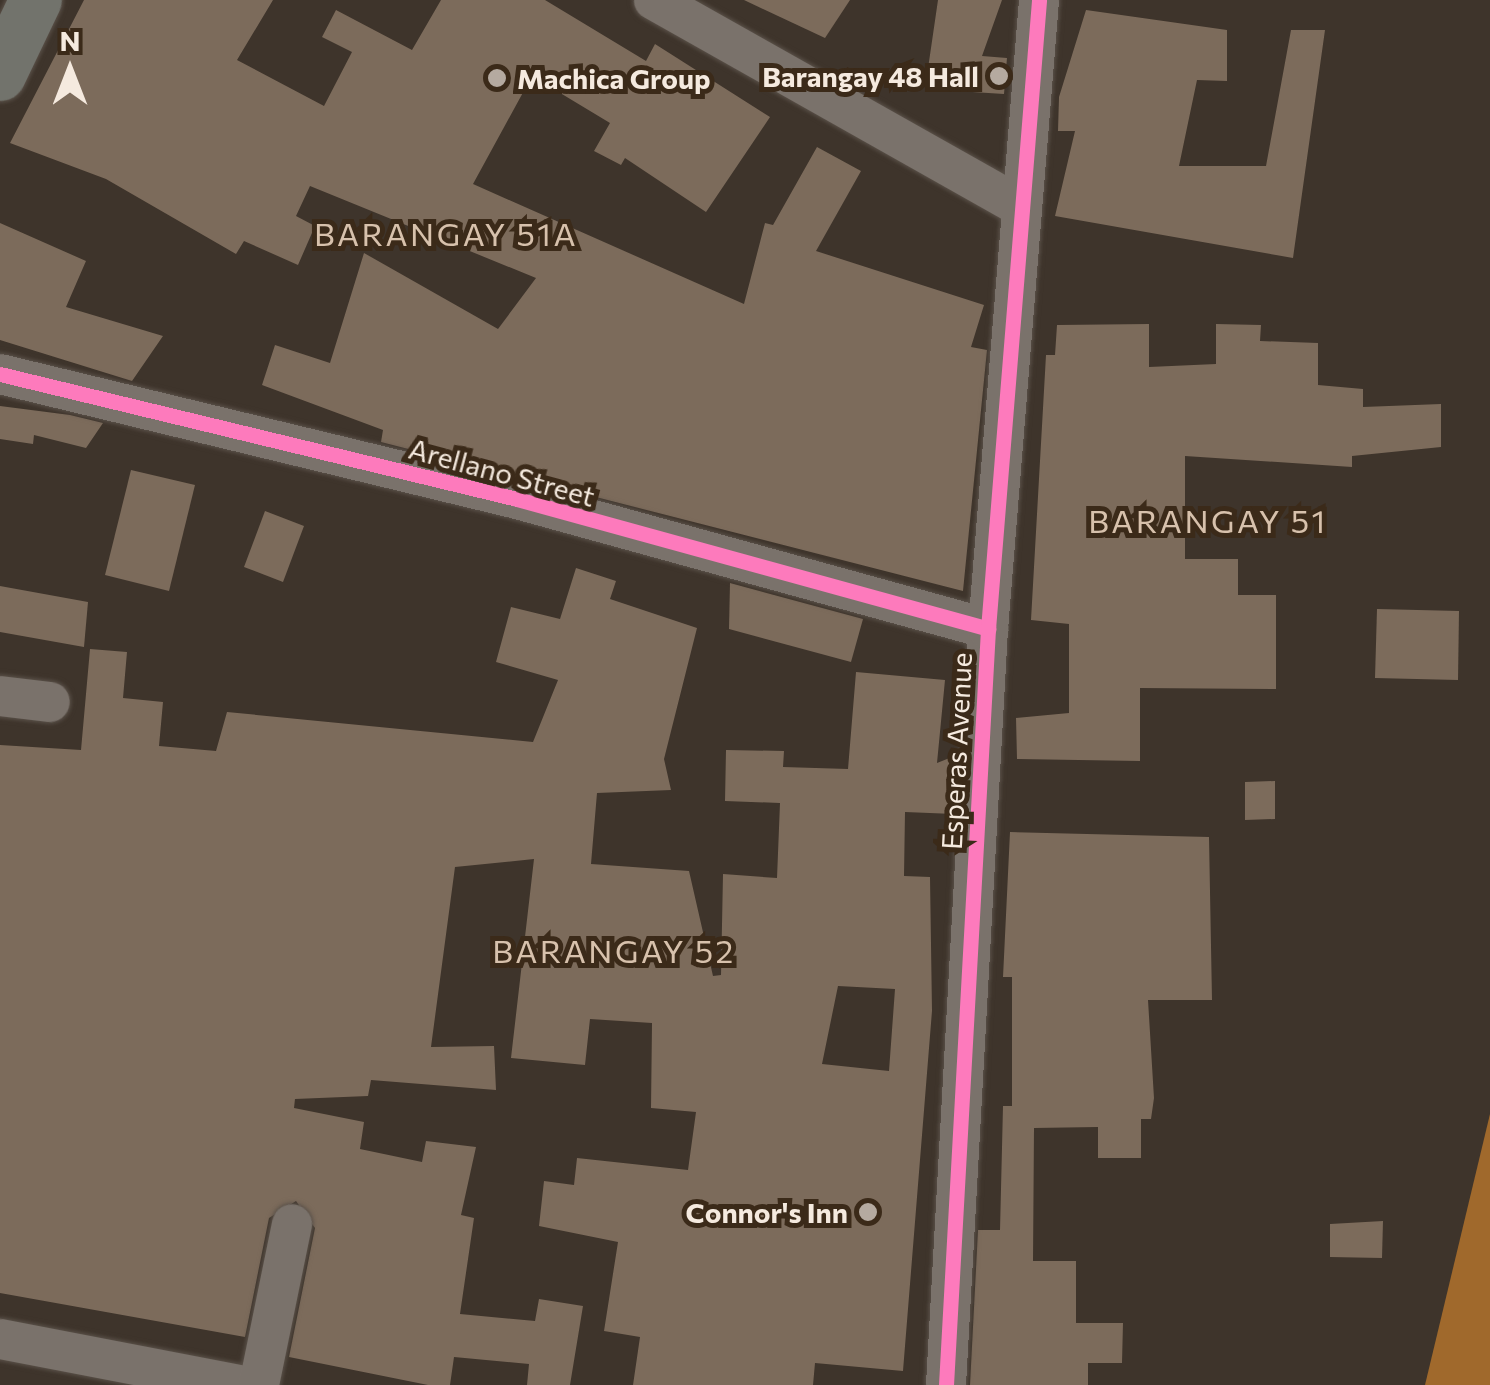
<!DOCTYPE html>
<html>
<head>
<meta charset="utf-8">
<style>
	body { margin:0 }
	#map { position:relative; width:1490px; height:1385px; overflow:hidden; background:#3e342b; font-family:Commissioner,sans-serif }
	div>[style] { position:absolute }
	.water>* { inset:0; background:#a0692c }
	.building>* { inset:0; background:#7c6b5b }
	.roads { filter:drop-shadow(0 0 2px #5a5149) drop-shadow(0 0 2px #5a5149) }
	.minor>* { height:40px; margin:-20px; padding:0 20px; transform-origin:20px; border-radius:20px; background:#7a726b }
	.major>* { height:52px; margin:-26px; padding:0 26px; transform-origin:26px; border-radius:26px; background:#72736c }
	.cycleway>* { height:15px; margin:-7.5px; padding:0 7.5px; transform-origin:7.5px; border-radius:7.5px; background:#fd7abc }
	.dots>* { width:28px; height:28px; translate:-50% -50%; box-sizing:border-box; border:5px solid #3b2a19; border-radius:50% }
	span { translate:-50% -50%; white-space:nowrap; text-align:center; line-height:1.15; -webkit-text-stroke:10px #3b2a19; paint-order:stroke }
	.poi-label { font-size:28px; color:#f5eadf; font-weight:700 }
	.right { translate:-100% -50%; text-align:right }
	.left { translate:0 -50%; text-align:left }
	.street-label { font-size:28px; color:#f5eadf }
	.quarter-label { font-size:32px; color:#d7c1ac; letter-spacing:2.5px }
	.north { position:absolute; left:20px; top:20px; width:100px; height:100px; -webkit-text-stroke:8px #3b2a19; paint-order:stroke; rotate:0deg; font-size:28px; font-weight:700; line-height:40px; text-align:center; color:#f5eadf }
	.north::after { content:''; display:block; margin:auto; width:35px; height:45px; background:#f5eadf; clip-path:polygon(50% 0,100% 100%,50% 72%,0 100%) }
</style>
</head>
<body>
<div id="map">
	<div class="water">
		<i style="clip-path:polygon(1490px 1114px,1490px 1385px,1425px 1385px)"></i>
	</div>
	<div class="building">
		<i style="clip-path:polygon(84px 0,273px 0,237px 60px,324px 106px,352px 52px,322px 37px,336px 10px,412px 50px,441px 0,545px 0,646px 61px,655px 44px,770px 117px,706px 212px,625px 158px,621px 165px,594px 151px,610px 123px,532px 76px,473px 184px,744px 304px,765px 223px,773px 225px,817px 147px,861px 171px,816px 251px,984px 305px,971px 347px,987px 350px,963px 591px,381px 442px,383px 430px,262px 385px,275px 345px,330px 363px,364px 253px,498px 329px,536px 278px,310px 186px,296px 216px,315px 226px,298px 265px,244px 241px,236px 254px,106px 179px,10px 143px)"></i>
		<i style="clip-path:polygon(744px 0,850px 0,825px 38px)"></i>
		<i style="clip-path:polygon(938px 0,1002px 0,982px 56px,1007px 58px,1004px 94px,925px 89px)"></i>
		<i style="clip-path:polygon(1086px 10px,1227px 30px,1227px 81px,1197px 80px,1179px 166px,1266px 166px,1291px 30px,1325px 30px,1293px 258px,1055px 216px,1075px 131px,1058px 131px,1059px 97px)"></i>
		<i style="clip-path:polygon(0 223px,86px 261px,66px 307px,163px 336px,132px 381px,0 340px)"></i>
		<i style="clip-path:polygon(1149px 324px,1149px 367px,1216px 364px,1216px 324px,1261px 325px,1260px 341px,1318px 343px,1318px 385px,1363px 389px,1363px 407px,1441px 404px,1441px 447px,1352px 456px,1352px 467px,1185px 456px,1185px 559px,1238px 559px,1238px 595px,1276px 595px,1276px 689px,1140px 688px,1140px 761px,1017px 759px,1016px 718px,1069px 713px,1069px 624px,1031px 620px,1046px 355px,1055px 355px,1057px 325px)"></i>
		<i style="clip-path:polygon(0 406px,70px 415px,103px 423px,86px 448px,34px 435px,33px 444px,0 439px)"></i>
		<i style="clip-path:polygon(131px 470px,195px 485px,169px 591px,105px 575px)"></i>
		<i style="clip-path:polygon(265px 511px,304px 526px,283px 582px,244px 567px)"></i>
		<i style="clip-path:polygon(evenodd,576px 568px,616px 581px,610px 599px,697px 628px,664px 759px,671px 790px,597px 793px,591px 864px,689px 871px,713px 976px,721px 975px,723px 874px,777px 878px,780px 803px,725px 801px,726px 750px,784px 751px,783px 767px,848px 769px,856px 672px,945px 680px,937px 763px,957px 755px,954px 814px,905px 812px,904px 876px,930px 877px,932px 1011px,903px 1371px,815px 1363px,813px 1385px,633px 1385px,640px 1337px,604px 1331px,618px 1242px,539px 1226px,544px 1181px,574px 1185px,577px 1158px,688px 1170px,696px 1112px,651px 1108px,652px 1023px,590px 1019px,585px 1065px,511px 1058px,534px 859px,455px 867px,431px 1047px,494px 1046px,496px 1090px,371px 1080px,368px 1096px,295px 1099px,294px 1108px,364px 1122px,360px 1149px,422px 1162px,426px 1141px,476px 1147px,461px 1215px,474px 1218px,460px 1314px,535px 1321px,539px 1299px,583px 1306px,570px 1385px,527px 1385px,529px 1364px,454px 1357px,450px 1385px,428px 1385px,289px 1357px,315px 1228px,296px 1201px,269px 1218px,245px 1337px,0 1293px,0 745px,81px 750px,90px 649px,127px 652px,123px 698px,163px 702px,159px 746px,216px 751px,227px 712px,533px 742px,558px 680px,496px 662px,511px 607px,560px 619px,576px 568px,838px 986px,895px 989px,889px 1071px,822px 1064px,838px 986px)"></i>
		<i style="clip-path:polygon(730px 583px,863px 619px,851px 662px,729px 629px)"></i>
		<i style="clip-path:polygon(0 586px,88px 602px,84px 647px,0 632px)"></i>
		<i style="clip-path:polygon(1377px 609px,1459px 611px,1458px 680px,1375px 678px)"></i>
		<i style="clip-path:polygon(1275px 781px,1275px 819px,1245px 820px,1245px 782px)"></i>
		<i style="clip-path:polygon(1010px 832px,1209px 837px,1212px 1000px,1148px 1000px,1154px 1098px,1151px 1119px,1141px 1119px,1141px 1158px,1098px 1158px,1098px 1127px,1034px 1128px,1033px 1261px,1076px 1261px,1076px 1323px,1123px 1323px,1122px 1363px,1088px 1363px,1088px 1385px,970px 1385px,978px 1230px,1000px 1230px,1003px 1106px,1012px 1106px,1012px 977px,1003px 977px)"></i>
		<i style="clip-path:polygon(1383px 1221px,1382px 1258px,1330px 1257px,1330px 1224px)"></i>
	</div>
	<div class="roads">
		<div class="minor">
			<i style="left:654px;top:0;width:422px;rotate:29.4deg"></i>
			<i style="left:0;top:374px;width:532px;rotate:13.59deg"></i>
			<i style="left:517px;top:499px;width:489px;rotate:15.4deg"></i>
			<i style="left:0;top:696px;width:50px;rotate:6.8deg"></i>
			<i style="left:0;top:1339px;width:243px;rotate:10.9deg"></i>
			<i style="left:259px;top:1385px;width:164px;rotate:-78.4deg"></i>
			<i style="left:946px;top:1385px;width:757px;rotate:-86.82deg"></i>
			<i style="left:988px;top:629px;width:631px;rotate:-85.36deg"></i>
		</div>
		<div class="major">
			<i style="left:0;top:75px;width:83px;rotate:-64.4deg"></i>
		</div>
	</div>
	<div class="cycleway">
		<i style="left:0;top:374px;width:532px;rotate:13.59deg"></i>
		<i style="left:517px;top:499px;width:489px;rotate:15.4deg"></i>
		<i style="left:946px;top:1385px;width:757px;rotate:-86.82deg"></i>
		<i style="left:988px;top:629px;width:631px;rotate:-85.36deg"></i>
	</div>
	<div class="dots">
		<i style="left:999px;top:76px;background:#b5aaa0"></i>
		<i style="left:497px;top:78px;background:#b5aaa0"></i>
		<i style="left:868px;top:1212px;background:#b5aaa0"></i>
	</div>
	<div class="poi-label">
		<span class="right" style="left:979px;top:76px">Barangay 48 Hall</span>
		<span class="left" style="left:517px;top:78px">Machica Group</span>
		<span class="right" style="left:848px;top:1212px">Connor's Inn</span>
	</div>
	<div class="street-label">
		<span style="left:502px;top:472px;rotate:15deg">Arellano Street</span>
		<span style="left:956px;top:751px;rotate:-87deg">Esperas Avenue</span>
	</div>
	<div class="quarter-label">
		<span style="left:446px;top:233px">BARANGAY 51A</span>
		<span style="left:1208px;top:520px">BARANGAY 51</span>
		<span style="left:614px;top:950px">BARANGAY 52</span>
	</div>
	<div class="north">N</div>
</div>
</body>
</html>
